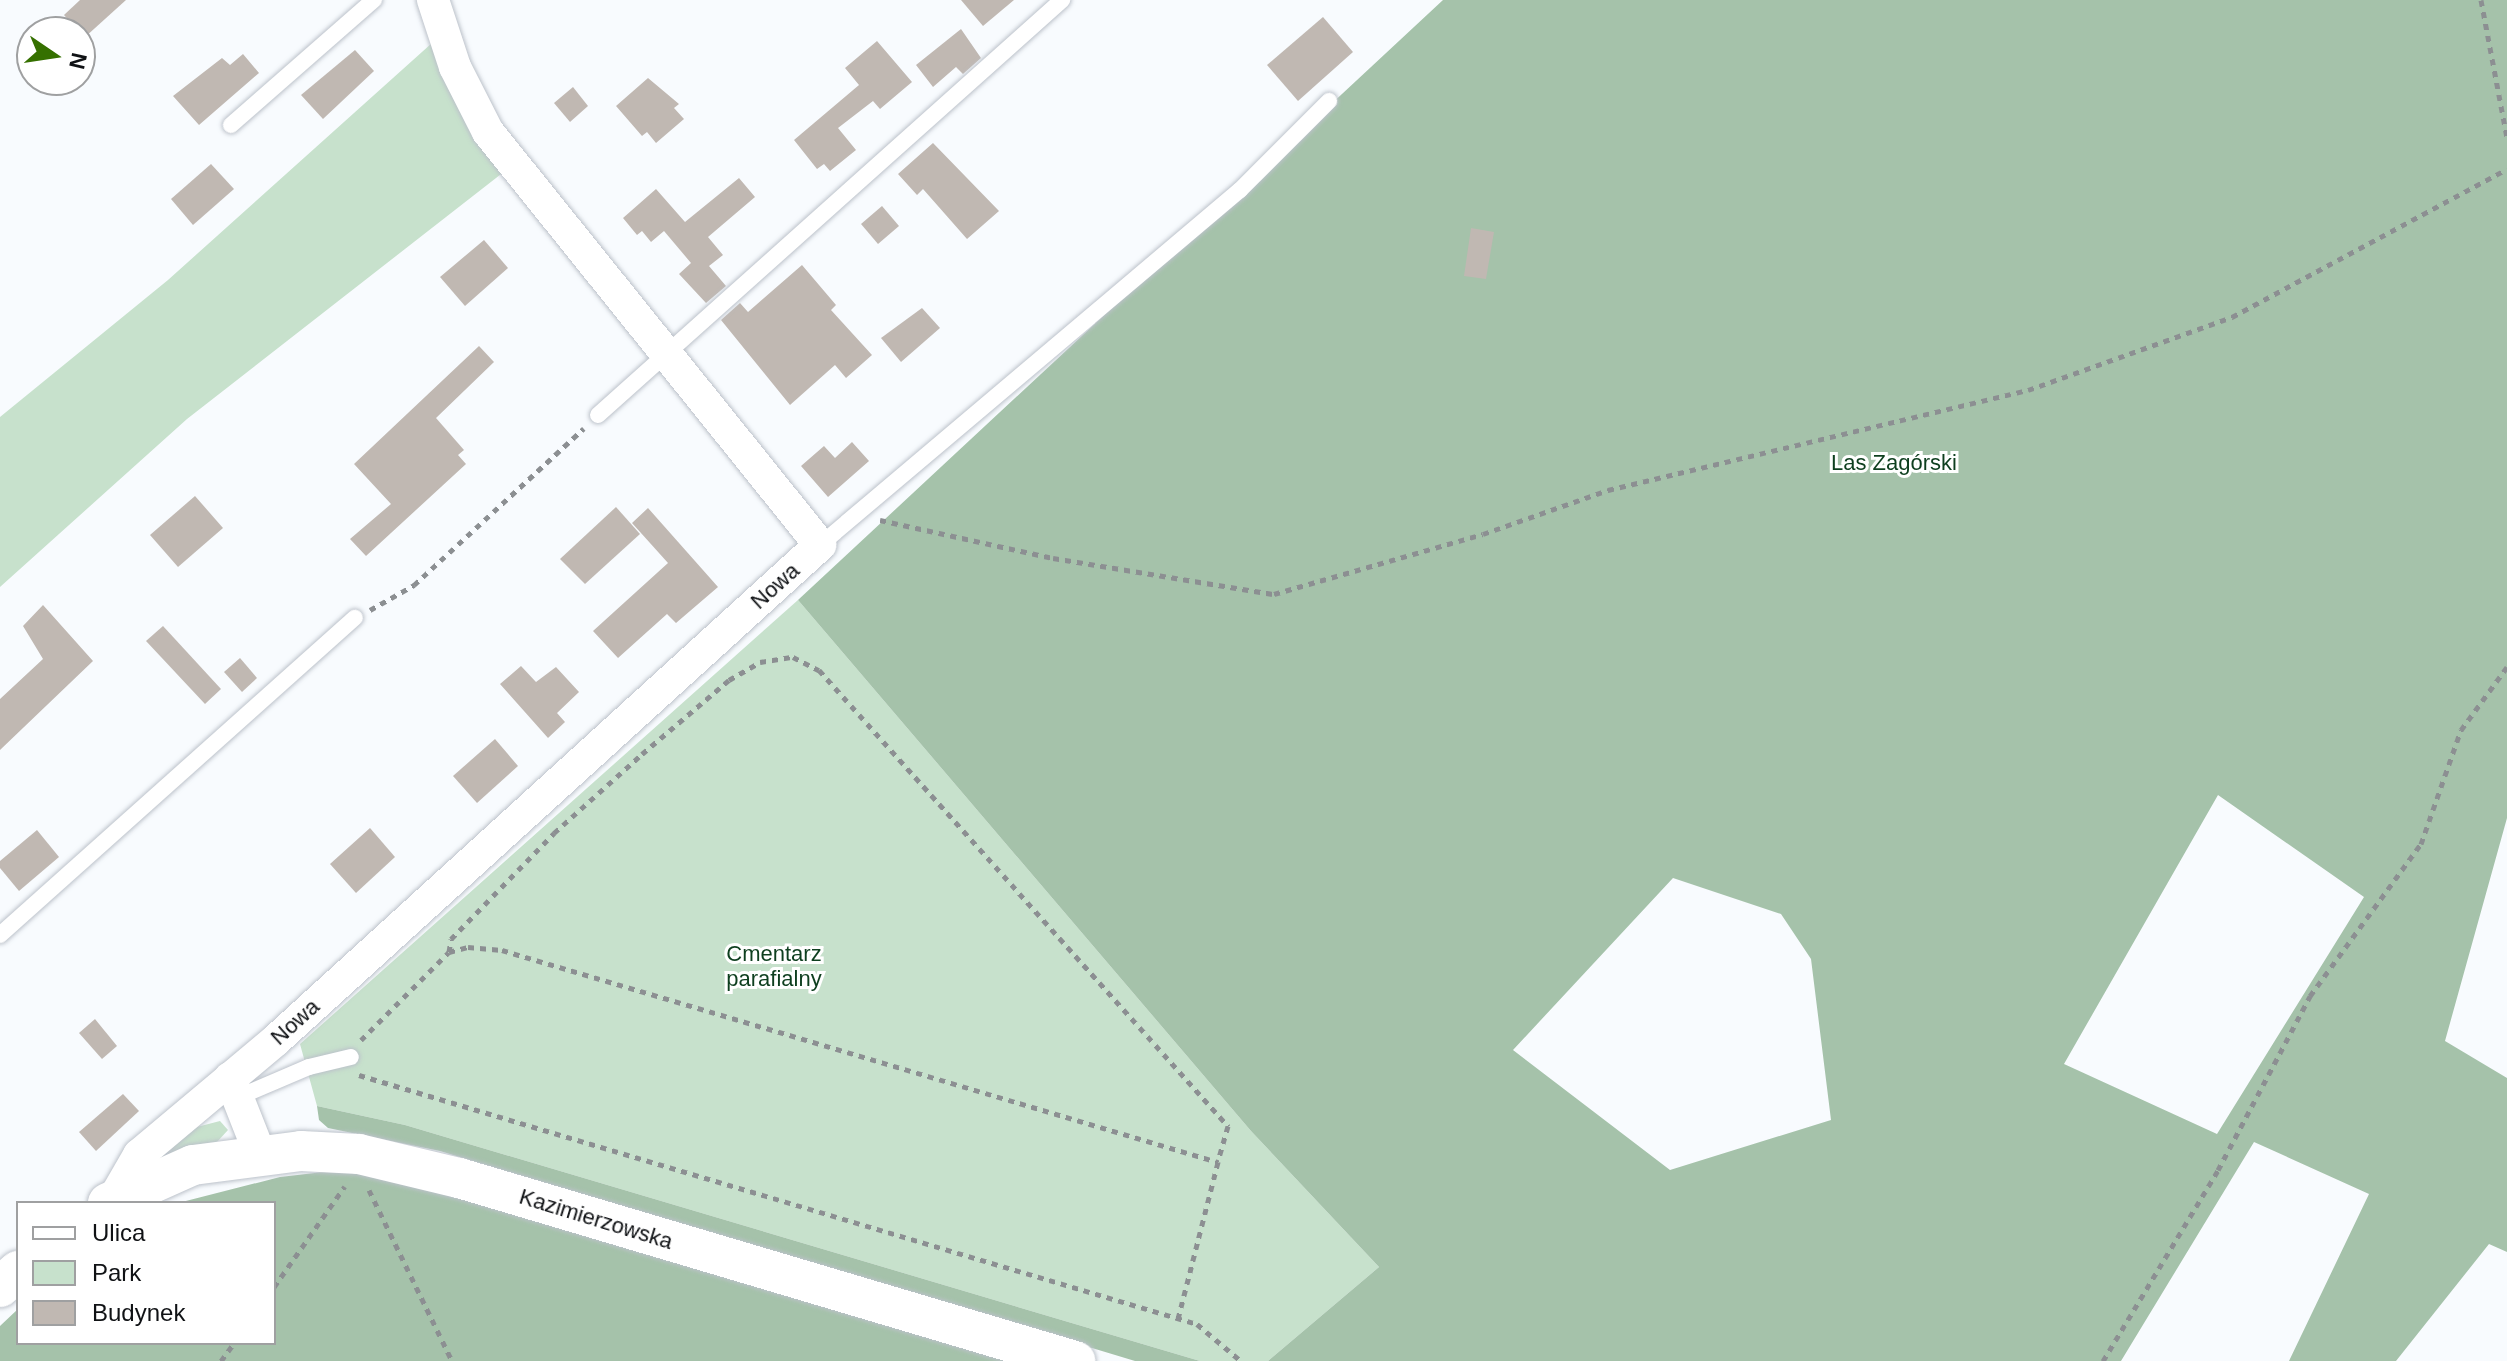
<!DOCTYPE html>
<html>
<head>
<meta charset="utf-8">
<style>
	body { margin:0 }
	#map { position:relative; width:2507px; height:1361px; overflow:hidden; background:#f8fbfe; font-family:Helvetica,sans-serif }
	div>[style] { position:absolute }
	.green>* { inset:0; background:#c7e1cc }
	.forest>* { inset:0; background:#a5c2aa }
	.building>* { inset:0; background:#c0b8b2 }
	.path>* { height:5px; margin-top:-2.5px; transform-origin:0; background:repeating-linear-gradient(90deg,#8c8f92 0 6px,transparent 0 12px) }
	.roads { filter:drop-shadow(0 0 2px #bcc2ca) drop-shadow(0 0 2px #bcc2ca) }
	.service>* { height:16px; margin:-8px; padding:0 8px; transform-origin:8px; border-radius:8px; background:#fff }
	.minor>* { height:32px; margin:-16px; padding:0 16px; transform-origin:16px; border-radius:16px; background:#fff }
	.tertiary>* { height:40px; margin:-20px; padding:0 20px; transform-origin:20px; border-radius:20px; background:#fff }
	span { translate:-50% -50%; white-space:nowrap; text-align:center; line-height:1.15; -webkit-text-stroke:6px #fff; paint-order:stroke }
	.park-label { font-size:22px; color:#0e3f1f }
	.street-label { font-size:22px; color:#101215 }
	.legend { position:absolute; left:16px; top:1201px; width:260px; height:144px; box-sizing:border-box; background:#fff; border:2px solid #9fa0a1; margin:0; padding:10px 14px; list-style:none; font-size:24px; color:#101215 }
	.legend li { display:flex; align-items:center; gap:16px; height:40px }
	.legend b { width:40px; border:2px solid #9fa0a1 }
	.north { position:absolute; left:16px; top:16px; width:80px; height:80px; box-sizing:border-box; background:#fff; border:2px solid #9fa0a1; border-radius:50%; rotate:103deg; font-size:22px; font-weight:700; line-height:32px; text-align:center; color:#101215 }
	.north::after { content:''; display:block; margin:auto; width:28px; height:36px; background:#357000; clip-path:polygon(50% 0,100% 100%,50% 72%,0 100%) }
</style>
</head>
<body>
<div id="map">
	<div class="green">
		<i style="clip-path:polygon(432px 43px,505px 171px,187px 419px,0 587px,0 417px,168px 280px)"></i>
		<i style="clip-path:polygon(798px 600px,1251px 1131px,1379px 1267px,1268px 1361px,1200px 1361px,405px 1125px,317px 1106px,300px 1044px)"></i>
		<i style="clip-path:polygon(220px 1121px,228px 1130px,217px 1142px,157px 1160px,193px 1128px)"></i>
	</div>
	<div class="forest">
		<i style="clip-path:polygon(evenodd,1443px 0,2507px 0,2507px 818px,2445px 1041px,2507px 1078px,2507px 1252px,2489px 1244px,2396px 1361px,2289px 1361px,2369px 1194px,2254px 1142px,2121px 1361px,1268px 1361px,1379px 1267px,1251px 1131px,798px 600px,1443px 0,2218px 795px,2364px 897px,2217px 1134px,2064px 1064px,2218px 795px,1443px 0,1673px 878px,1781px 914px,1811px 959px,1831px 1120px,1670px 1170px,1513px 1050px,1673px 878px)"></i>
		<i style="clip-path:polygon(317px 1106px,405px 1125px,1200px 1361px,1135px 1361px,440px 1151px,328px 1128px,319px 1120px)"></i>
		<i style="clip-path:polygon(358px 1168px,1008px 1361px,0 1361px,0 1326px,18px 1309px,18px 1343px,274px 1343px,274px 1203px,178px 1203px,280px 1177px)"></i>
	</div>
	<div class="building">
		<i style="clip-path:polygon(80px 0,126px 0,84px 38px,64px 15px)"></i>
		<i style="clip-path:polygon(961px 0,1014px 0,983px 26px)"></i>
		<i style="clip-path:polygon(1323px 17px,1353px 52px,1298px 101px,1267px 65px)"></i>
		<i style="clip-path:polygon(961px 29px,981px 58px,963px 74px,956px 67px,933px 87px,916px 65px)"></i>
		<i style="clip-path:polygon(877px 41px,912px 82px,880px 109px,873px 101px,838px 128px,856px 150px,830px 171px,824px 164px,817px 169px,794px 140px,859px 85px,845px 68px)"></i>
		<i style="clip-path:polygon(355px 50px,374px 71px,323px 119px,301px 95px)"></i>
		<i style="clip-path:polygon(243px 54px,259px 73px,199px 125px,173px 96px,222px 58px,230px 65px)"></i>
		<i style="clip-path:polygon(648px 78px,679px 104px,674px 108px,684px 119px,656px 143px,647px 132px,642px 136px,616px 106px)"></i>
		<i style="clip-path:polygon(573px 87px,588px 106px,570px 122px,554px 103px)"></i>
		<i style="clip-path:polygon(933px 143px,999px 211px,967px 239px,923px 189px,917px 195px,898px 174px)"></i>
		<i style="clip-path:polygon(211px 164px,234px 189px,193px 225px,171px 199px)"></i>
		<i style="clip-path:polygon(739px 178px,755px 197px,708px 237px,723px 255px,709px 266px,726px 286px,706px 303px,679px 274px,691px 263px,664px 231px,651px 242px,642px 231px,637px 235px,623px 218px,656px 189px,685px 222px)"></i>
		<i style="clip-path:polygon(882px 206px,899px 226px,878px 244px,861px 224px)"></i>
		<i style="clip-path:polygon(1471px 228px,1494px 232px,1486px 279px,1464px 276px)"></i>
		<i style="clip-path:polygon(484px 240px,508px 268px,465px 306px,440px 277px)"></i>
		<i style="clip-path:polygon(802px 265px,836px 305px,831px 310px,872px 355px,846px 378px,835px 365px,790px 405px,721px 320px,740px 303px,748px 312px)"></i>
		<i style="clip-path:polygon(922px 308px,940px 328px,901px 362px,881px 338px)"></i>
		<i style="clip-path:polygon(479px 346px,494px 362px,436px 418px,464px 450px,458px 455px,466px 464px,366px 556px,350px 539px,391px 504px,354px 464px)"></i>
		<i style="clip-path:polygon(852px 442px,869px 461px,828px 497px,801px 466px,824px 446px,835px 458px)"></i>
		<i style="clip-path:polygon(195px 496px,223px 528px,178px 567px,150px 535px)"></i>
		<i style="clip-path:polygon(616px 507px,640px 534px,585px 584px,560px 559px)"></i>
		<i style="clip-path:polygon(648px 508px,718px 587px,676px 623px,667px 614px,618px 658px,593px 631px,668px 563px,632px 523px)"></i>
		<i style="clip-path:polygon(43px 605px,93px 661px,0 750px,0 699px,43px 659px,23px 626px)"></i>
		<i style="clip-path:polygon(163px 626px,221px 689px,205px 704px,146px 641px)"></i>
		<i style="clip-path:polygon(240px 658px,257px 678px,242px 692px,224px 672px)"></i>
		<i style="clip-path:polygon(521px 666px,536px 682px,556px 667px,579px 692px,557px 713px,565px 722px,548px 738px,500px 684px)"></i>
		<i style="clip-path:polygon(495px 739px,518px 766px,477px 803px,453px 776px)"></i>
		<i style="clip-path:polygon(370px 828px,395px 857px,356px 893px,330px 864px)"></i>
		<i style="clip-path:polygon(37px 830px,59px 857px,19px 891px,0 868px,0 861px)"></i>
		<i style="clip-path:polygon(95px 1019px,117px 1046px,102px 1059px,79px 1033px)"></i>
		<i style="clip-path:polygon(123px 1094px,139px 1111px,96px 1151px,79px 1132px)"></i>
	</div>
	<div class="path">
		<i style="left:2481px;top:0;width:140px;rotate:79.3deg"></i>
		<i style="left:880px;top:520px;width:177px;rotate:12.4deg"></i>
		<i style="left:1053px;top:558px;width:224px;rotate:9.3deg"></i>
		<i style="left:1274px;top:594px;width:217px;rotate:-16deg"></i>
		<i style="left:1483px;top:534px;width:133px;rotate:-19.4deg"></i>
		<i style="left:1608px;top:490px;width:432px;rotate:-13.4deg"></i>
		<i style="left:2028px;top:390px;width:217px;rotate:-19.7deg"></i>
		<i style="left:2232px;top:317px;width:312px;rotate:-28.3deg"></i>
		<i style="left:370px;top:610px;width:51px;rotate:-29.6deg"></i>
		<i style="left:414px;top:585px;width:231px;rotate:-42.7deg"></i>
		<i style="left:449px;top:952px;width:13px;rotate:-81deg"></i>
		<i style="left:451px;top:939px;width:148px;rotate:-45.8deg"></i>
		<i style="left:554px;top:833px;width:118px;rotate:-41.9deg"></i>
		<i style="left:642px;top:754px;width:114px;rotate:-40.4deg"></i>
		<i style="left:729px;top:680px;width:36px;rotate:-30deg"></i>
		<i style="left:760px;top:662px;width:33px;rotate:-9deg"></i>
		<i style="left:793px;top:657px;width:29px;rotate:27deg"></i>
		<i style="left:819px;top:670px;width:613px;rotate:48.11deg"></i>
		<i style="left:1228px;top:1126px;width:37px;rotate:106deg"></i>
		<i style="left:361px;top:1040px;width:124px;rotate:-45deg"></i>
		<i style="left:449px;top:952px;width:20px;rotate:-15deg"></i>
		<i style="left:468px;top:947px;width:34px;rotate:5deg"></i>
		<i style="left:502px;top:950px;width:747px;rotate:16.49deg"></i>
		<i style="left:1218px;top:1162px;width:162px;rotate:104.3deg"></i>
		<i style="left:359px;top:1075px;width:874px;rotate:16.55deg"></i>
		<i style="left:1197px;top:1324px;width:57px;rotate:40.1deg"></i>
		<i style="left:369px;top:1190px;width:190px;rotate:64.1deg"></i>
		<i style="left:274px;top:1287px;width:123px;rotate:-54.9deg"></i>
		<i style="left:221px;top:1361px;width:22px;rotate:-54deg"></i>
		<i style="left:2103px;top:1361px;width:223px;rotate:-58.9deg"></i>
		<i style="left:2218px;top:1170px;width:197px;rotate:-62.1deg"></i>
		<i style="left:2310px;top:996px;width:188px;rotate:-53.9deg"></i>
		<i style="left:2421px;top:844px;width:121px;rotate:-70.7deg"></i>
		<i style="left:2461px;top:730px;width:78px;rotate:-53.9deg"></i>
	</div>
	<div class="roads">
		<div class="service">
			<i style="left:231px;top:125px;width:190px;rotate:-41.2deg"></i>
			<i style="left:598px;top:415px;width:623px;rotate:-41.81deg"></i>
			<i style="left:820px;top:545px;width:550px;rotate:-40.21deg"></i>
			<i style="left:1240px;top:190px;width:126px;rotate:-45deg"></i>
			<i style="left:0;top:935px;width:476px;rotate:-41.8deg"></i>
			<i style="left:241px;top:1096px;width:74px;rotate:-23.1deg"></i>
			<i style="left:309px;top:1067px;width:43px;rotate:-13.4deg"></i>
		</div>
		<div class="minor">
			<i style="left:230px;top:1078px;width:82px;rotate:68.5deg"></i>
			<i style="left:113px;top:1200px;width:52px;rotate:-60deg"></i>
			<i style="left:139px;top:1155px;width:179px;rotate:-40deg"></i>
			<i style="left:276px;top:1040px;width:736px;rotate:-42.3deg"></i>
			<i style="left:820px;top:545px;width:530px;rotate:-128.79deg"></i>
			<i style="left:488px;top:132px;width:73px;rotate:-116.9deg"></i>
			<i style="left:455px;top:67px;width:71px;rotate:-108.2deg"></i>
		</div>
		<div class="tertiary">
			<i style="left:108px;top:1203px;width:93px;rotate:-24.1deg"></i>
			<i style="left:193px;top:1165px;width:109px;rotate:-7.4deg"></i>
			<i style="left:301px;top:1151px;width:58px;rotate:3deg"></i>
			<i style="left:359px;top:1154px;width:103px;rotate:13.5deg"></i>
			<i style="left:459px;top:1178px;width:643px;rotate:16.55deg"></i>
			<i style="left:0;top:1287px;width:24px;rotate:-42deg"></i>
		</div>
	</div>
	<div class="park-label">
		<span style="left:1894px;top:463px">Las Zagórski</span>
		<span style="left:774px;top:966px">Cmentarz<br>parafialny</span>
	</div>
	<div class="street-label">
		<span style="left:775px;top:586px;rotate:-42deg">Nowa</span>
		<span style="left:295px;top:1022px;rotate:-42deg">Nowa</span>
		<span style="left:596px;top:1219px;rotate:17deg">Kazimierzowska</span>
	</div>
	<ul class="legend">
	<li><b style="height:10px;background:#fff"></b>Ulica</li>
	<li><b style="height:22px;background:#c7e1cc"></b>Park</li>
	<li><b style="height:22px;background:#c0b8b2"></b>Budynek</li>
	</ul>
	<div class="north">N</div>
</div>
</body>
</html>
